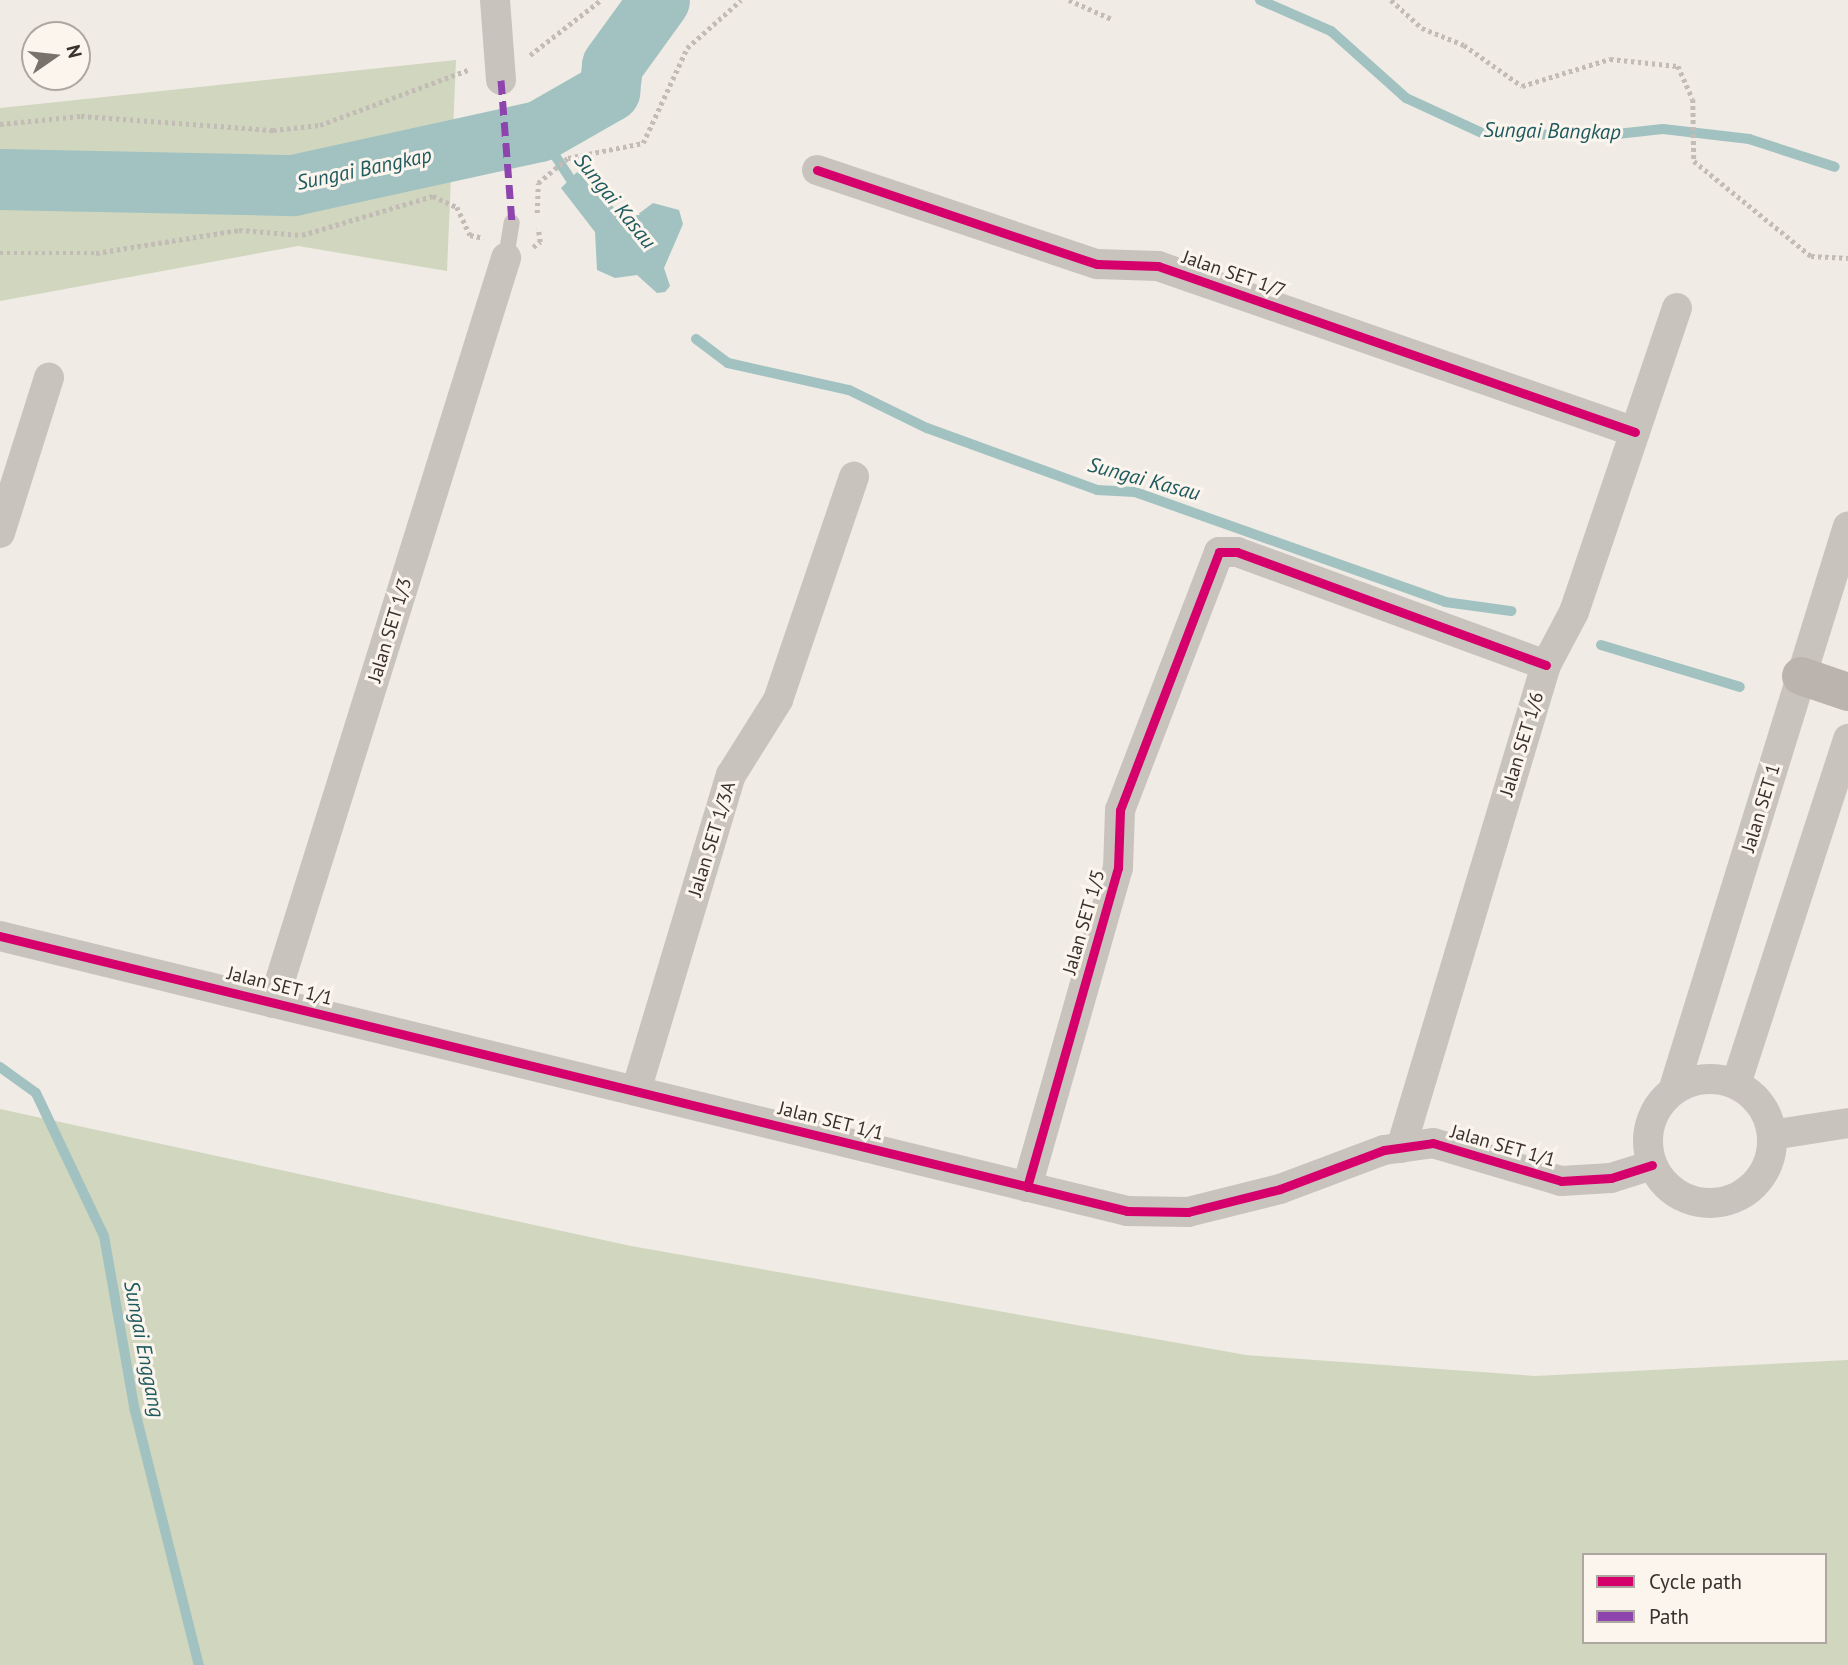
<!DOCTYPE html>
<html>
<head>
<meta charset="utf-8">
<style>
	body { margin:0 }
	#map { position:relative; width:1848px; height:1665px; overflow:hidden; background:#f0ebe5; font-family:"PT Sans",sans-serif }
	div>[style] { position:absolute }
	.green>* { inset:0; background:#d1d6bf }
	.water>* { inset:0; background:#a1c2c1 }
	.stream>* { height:10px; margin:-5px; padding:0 5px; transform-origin:5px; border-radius:5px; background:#a1c2c1 }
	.river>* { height:61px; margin:-30.5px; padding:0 30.5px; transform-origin:30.5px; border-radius:30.5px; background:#a1c2c1 }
	.path>* { height:4.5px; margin-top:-2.25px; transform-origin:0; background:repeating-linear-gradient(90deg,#c2bbb6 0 3.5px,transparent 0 7px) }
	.lane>* { height:16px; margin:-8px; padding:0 8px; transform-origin:8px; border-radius:8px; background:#c9c3be }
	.street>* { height:30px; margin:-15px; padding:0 15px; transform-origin:15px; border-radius:15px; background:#c9c3be }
	.street>.ring { margin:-15px; padding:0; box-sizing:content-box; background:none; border:30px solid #c9c3be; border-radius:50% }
	.secondary>* { height:38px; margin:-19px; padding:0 19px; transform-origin:19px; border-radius:19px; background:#bab3ae }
	.quiet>* { height:7px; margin-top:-3.5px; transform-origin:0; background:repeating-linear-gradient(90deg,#8e44ad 0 14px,transparent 0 21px) }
	.cycleway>* { height:9px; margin:-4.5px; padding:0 4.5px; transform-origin:4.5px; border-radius:4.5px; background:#d6006c }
	span { translate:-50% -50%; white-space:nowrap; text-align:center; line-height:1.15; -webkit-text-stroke:6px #fbf5ee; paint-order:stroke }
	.street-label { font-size:19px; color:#3b302b }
	.water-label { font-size:21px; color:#1f5a5e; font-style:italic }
	.legend { position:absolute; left:1582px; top:1553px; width:245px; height:91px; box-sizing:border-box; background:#fbf5ee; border:2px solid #aea6a0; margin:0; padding:9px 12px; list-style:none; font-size:21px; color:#3b302b }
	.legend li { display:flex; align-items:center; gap:14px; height:35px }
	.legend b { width:35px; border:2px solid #aea6a0 }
	.north { position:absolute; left:21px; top:21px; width:70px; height:70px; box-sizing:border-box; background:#fbf5ee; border:2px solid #aea6a0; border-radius:50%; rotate:76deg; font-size:19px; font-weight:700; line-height:28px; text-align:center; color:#3b302b }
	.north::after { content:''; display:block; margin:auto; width:24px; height:32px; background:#7a716c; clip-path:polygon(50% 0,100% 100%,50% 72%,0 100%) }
</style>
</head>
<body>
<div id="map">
	<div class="green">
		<i style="clip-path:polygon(456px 60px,447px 271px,298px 246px,0 301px,0 108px)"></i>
		<i style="clip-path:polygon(evenodd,0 1109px,631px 1246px,1246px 1355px,1535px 1376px,1848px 1360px,1848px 1665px,0 1665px,0 1109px,1584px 1555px,1825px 1555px,1825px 1642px,1584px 1642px,1584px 1555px)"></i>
	</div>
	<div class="water">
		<i style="clip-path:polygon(577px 172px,603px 192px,625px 224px,653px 203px,679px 210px,683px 224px,664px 268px,670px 286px,665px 292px,657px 293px,637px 275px,615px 278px,597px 270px,595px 232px,561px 188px)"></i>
	</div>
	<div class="stream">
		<i style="left:1260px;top:0;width:77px;rotate:23.6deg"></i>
		<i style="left:1331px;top:31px;width:101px;rotate:41.8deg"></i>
		<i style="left:1406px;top:98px;width:84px;rotate:24.7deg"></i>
		<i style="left:1482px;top:133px;width:117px;rotate:1.5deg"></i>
		<i style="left:1599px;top:136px;width:64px;rotate:-6.2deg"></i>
		<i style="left:1663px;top:129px;width:87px;rotate:6.6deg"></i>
		<i style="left:1749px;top:139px;width:90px;rotate:18deg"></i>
		<i style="left:539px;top:131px;width:69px;rotate:56.8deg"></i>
		<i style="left:696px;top:339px;width:40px;rotate:37deg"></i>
		<i style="left:728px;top:363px;width:124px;rotate:12.6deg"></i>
		<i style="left:849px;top:390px;width:87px;rotate:26deg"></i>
		<i style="left:927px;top:428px;width:181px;rotate:20deg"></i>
		<i style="left:1097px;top:490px;width:38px;rotate:3deg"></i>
		<i style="left:1135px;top:492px;width:329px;rotate:19.5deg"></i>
		<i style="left:1445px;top:602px;width:67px;rotate:7.8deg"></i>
		<i style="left:1601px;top:645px;width:145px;rotate:16.8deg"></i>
		<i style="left:0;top:1067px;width:44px;rotate:35.8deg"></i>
		<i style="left:36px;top:1093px;width:158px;rotate:64.6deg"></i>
		<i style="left:104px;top:1236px;width:178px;rotate:80deg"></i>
		<i style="left:135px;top:1411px;width:262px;rotate:75.9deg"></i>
	</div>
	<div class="river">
		<i style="left:0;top:179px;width:293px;rotate:1.2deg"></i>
		<i style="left:293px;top:185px;width:252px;rotate:-12.4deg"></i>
		<i style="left:539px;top:131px;width:81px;rotate:-29.7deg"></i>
		<i style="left:609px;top:91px;width:26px;rotate:-83deg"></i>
		<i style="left:612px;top:65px;width:80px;rotate:-54.1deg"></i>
	</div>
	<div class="path">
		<i style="left:1069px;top:0;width:49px;rotate:24deg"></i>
		<i style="left:1391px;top:0;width:42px;rotate:42.1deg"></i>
		<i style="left:1422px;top:28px;width:45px;rotate:22deg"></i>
		<i style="left:1464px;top:45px;width:71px;rotate:35.3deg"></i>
		<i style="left:1522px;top:86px;width:92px;rotate:-17.1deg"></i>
		<i style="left:1610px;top:59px;width:68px;rotate:5.9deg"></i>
		<i style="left:1678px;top:66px;width:36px;rotate:66deg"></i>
		<i style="left:1693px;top:99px;width:62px;rotate:89.1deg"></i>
		<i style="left:1694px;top:161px;width:151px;rotate:39.1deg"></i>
		<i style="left:1811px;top:256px;width:37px;rotate:3deg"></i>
		<i style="left:530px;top:55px;width:90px;rotate:-37.8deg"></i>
		<i style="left:0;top:124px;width:81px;rotate:-5.6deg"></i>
		<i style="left:81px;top:116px;width:193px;rotate:4.2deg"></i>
		<i style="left:273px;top:130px;width:47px;rotate:-6.1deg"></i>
		<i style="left:320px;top:125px;width:158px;rotate:-20.4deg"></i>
		<i style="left:537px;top:213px;width:30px;rotate:-88deg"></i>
		<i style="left:538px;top:183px;width:39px;rotate:-40deg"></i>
		<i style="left:568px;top:158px;width:76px;rotate:-11.3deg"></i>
		<i style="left:643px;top:143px;width:105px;rotate:-65.1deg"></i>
		<i style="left:687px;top:48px;width:72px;rotate:-41.6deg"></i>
		<i style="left:533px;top:247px;width:9px;rotate:-36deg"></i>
		<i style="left:540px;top:242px;width:14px;rotate:-98deg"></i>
		<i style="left:0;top:253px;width:96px"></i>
		<i style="left:96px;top:253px;width:145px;rotate:-9.1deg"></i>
		<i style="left:239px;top:230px;width:63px;rotate:4.5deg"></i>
		<i style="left:302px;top:235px;width:137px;rotate:-16.6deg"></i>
		<i style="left:433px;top:196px;width:26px;rotate:25deg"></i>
		<i style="left:457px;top:207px;width:31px;rotate:65deg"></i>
		<i style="left:470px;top:235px;width:14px;rotate:12deg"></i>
	</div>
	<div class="lane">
		<i style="left:506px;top:258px;width:36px;rotate:-81deg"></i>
	</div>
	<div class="street">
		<i style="left:495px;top:0;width:80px;rotate:85.7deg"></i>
		<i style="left:817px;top:170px;width:295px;rotate:18.6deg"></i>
		<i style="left:1097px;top:264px;width:61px;rotate:1.9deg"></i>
		<i style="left:1158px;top:266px;width:505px;rotate:19.19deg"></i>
		<i style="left:0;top:533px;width:163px;rotate:-72.5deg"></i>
		<i style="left:0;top:936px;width:1160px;rotate:13.71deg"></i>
		<i style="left:1127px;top:1211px;width:61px;rotate:0.9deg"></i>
		<i style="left:1188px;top:1212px;width:95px;rotate:-14deg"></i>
		<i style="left:1280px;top:1189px;width:111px;rotate:-20.6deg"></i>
		<i style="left:1384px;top:1150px;width:49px;rotate:-8.1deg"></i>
		<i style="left:1433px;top:1143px;width:134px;rotate:16.5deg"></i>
		<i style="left:1561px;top:1181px;width:50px;rotate:-3.4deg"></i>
		<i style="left:1611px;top:1178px;width:43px;rotate:-17.6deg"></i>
		<i style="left:273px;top:1003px;width:781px;rotate:-72.63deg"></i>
		<i class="ring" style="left:1648px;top:1079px;width:94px;height:94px"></i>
		<i style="left:1736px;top:1084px;width:363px;rotate:-72deg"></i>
		<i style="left:636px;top:1091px;width:330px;rotate:-73.3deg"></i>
		<i style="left:731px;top:775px;width:89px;rotate:-57.9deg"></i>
		<i style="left:778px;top:700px;width:236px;rotate:-71.2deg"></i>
		<i style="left:1673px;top:1091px;width:591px;rotate:-72.79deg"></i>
		<i style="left:1772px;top:1135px;width:77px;rotate:-9deg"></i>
		<i style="left:1401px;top:1148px;width:504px;rotate:-73.29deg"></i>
		<i style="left:1546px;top:665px;width:60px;rotate:-62.2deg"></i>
		<i style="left:1574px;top:612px;width:321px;rotate:-71.3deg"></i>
		<i style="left:1027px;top:1187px;width:332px;rotate:-74.1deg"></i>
		<i style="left:1118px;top:868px;width:58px;rotate:-88deg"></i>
		<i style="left:1120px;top:810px;width:276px;rotate:-69deg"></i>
		<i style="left:1219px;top:552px;width:18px"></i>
		<i style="left:1237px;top:552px;width:329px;rotate:20.1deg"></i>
	</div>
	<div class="secondary">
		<i style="left:1801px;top:676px;width:50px;rotate:18.8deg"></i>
	</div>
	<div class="quiet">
		<i style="left:501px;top:80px;width:142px;rotate:85.6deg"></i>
	</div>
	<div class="cycleway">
		<i style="left:817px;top:170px;width:295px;rotate:18.6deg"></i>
		<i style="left:1097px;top:264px;width:61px;rotate:1.9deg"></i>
		<i style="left:1158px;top:266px;width:505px;rotate:19.19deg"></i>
		<i style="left:0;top:936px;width:1160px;rotate:13.71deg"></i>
		<i style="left:1127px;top:1211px;width:61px;rotate:0.9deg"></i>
		<i style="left:1188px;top:1212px;width:95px;rotate:-14deg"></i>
		<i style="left:1280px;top:1189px;width:111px;rotate:-20.6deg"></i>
		<i style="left:1384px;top:1150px;width:49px;rotate:-8.1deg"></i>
		<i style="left:1433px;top:1143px;width:134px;rotate:16.5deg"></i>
		<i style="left:1561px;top:1181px;width:50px;rotate:-3.4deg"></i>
		<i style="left:1611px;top:1178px;width:43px;rotate:-17.6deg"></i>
		<i style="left:1027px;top:1187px;width:332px;rotate:-74.1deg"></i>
		<i style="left:1118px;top:868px;width:58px;rotate:-88deg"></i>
		<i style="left:1120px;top:810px;width:276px;rotate:-69deg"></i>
		<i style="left:1219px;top:552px;width:18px"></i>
		<i style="left:1237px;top:552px;width:329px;rotate:20.1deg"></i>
	</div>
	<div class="street-label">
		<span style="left:1234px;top:274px;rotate:19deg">Jalan SET 1/7</span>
		<span style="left:390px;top:630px;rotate:-73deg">Jalan SET 1/3</span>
		<span style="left:1522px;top:744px;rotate:-73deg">Jalan SET 1/6</span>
		<span style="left:1761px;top:808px;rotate:-73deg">Jalan SET 1</span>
		<span style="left:712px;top:839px;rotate:-73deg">Jalan SET 1/3A</span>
		<span style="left:1084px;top:922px;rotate:-74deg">Jalan SET 1/5</span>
		<span style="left:280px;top:986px;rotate:14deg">Jalan SET 1/1</span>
		<span style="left:831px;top:1121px;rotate:14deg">Jalan SET 1/1</span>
		<span style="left:1503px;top:1146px;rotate:16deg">Jalan SET 1/1</span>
	</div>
	<div class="water-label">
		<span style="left:1552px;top:131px;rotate:1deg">Sungai Bangkap</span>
		<span style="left:364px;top:169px;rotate:-12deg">Sungai Bangkap</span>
		<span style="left:615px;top:201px;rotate:51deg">Sungai Kasau</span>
		<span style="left:1144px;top:479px;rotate:15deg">Sungai Kasau</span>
		<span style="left:144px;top:1349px;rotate:79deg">Sungai Enggang</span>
	</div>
	<ul class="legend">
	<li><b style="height:9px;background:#d6006c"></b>Cycle path</li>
	<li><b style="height:9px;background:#8e44ad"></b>Path</li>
	</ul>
	<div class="north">N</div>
</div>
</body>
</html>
